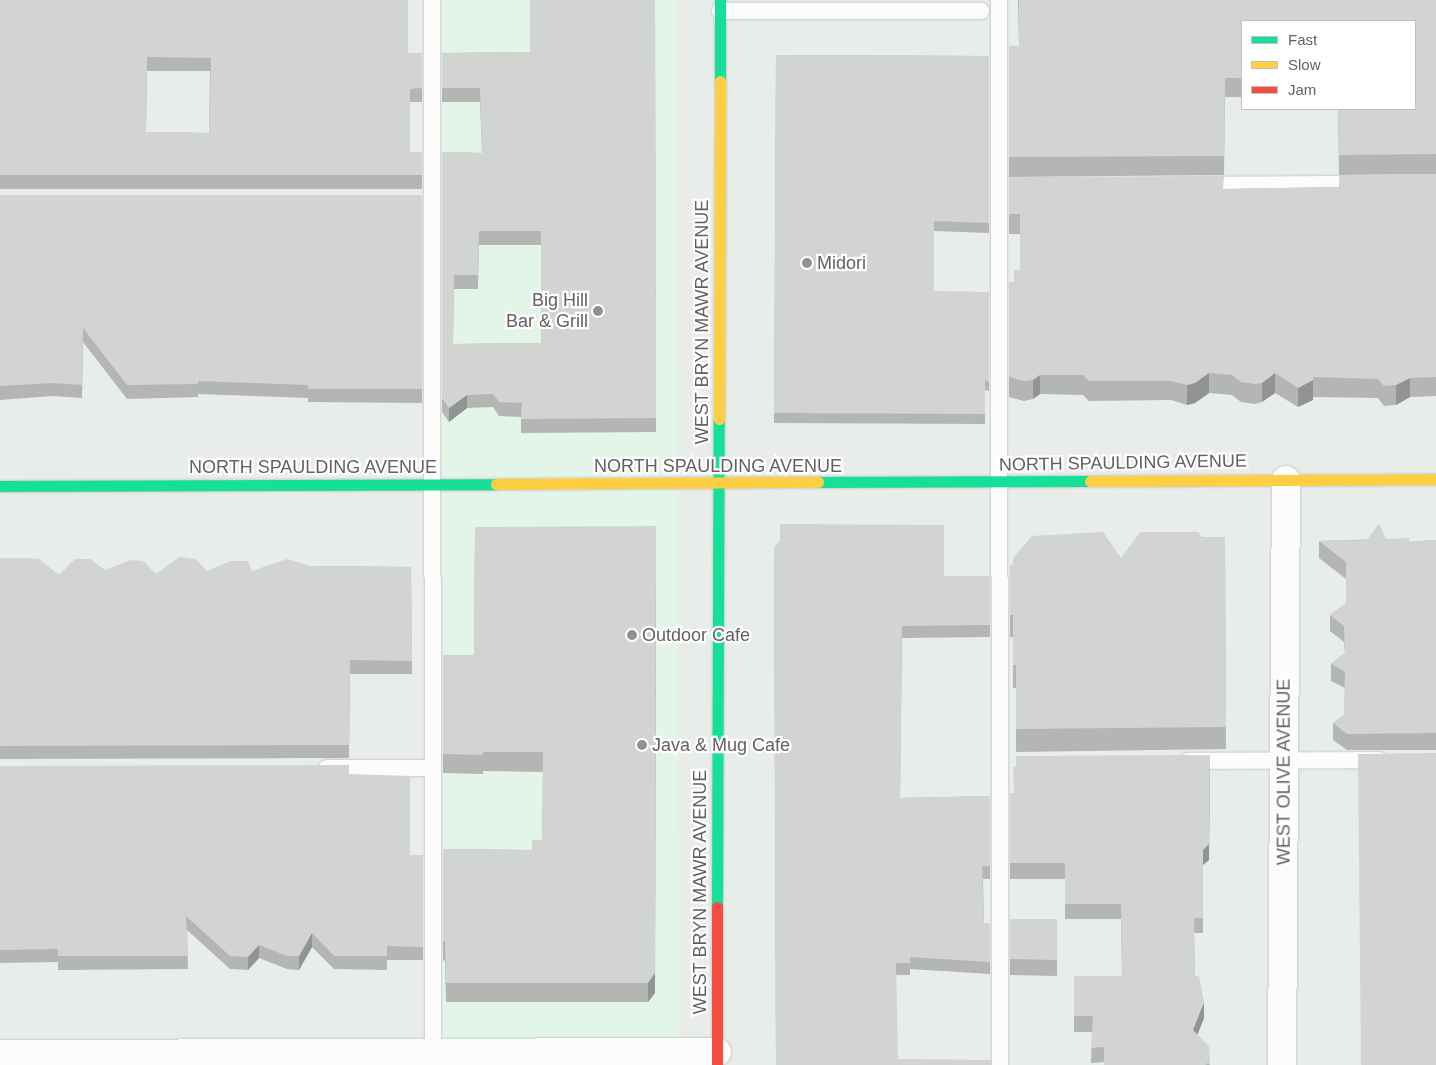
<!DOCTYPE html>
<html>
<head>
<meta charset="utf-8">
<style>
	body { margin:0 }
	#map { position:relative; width:1436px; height:1065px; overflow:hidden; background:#e8edea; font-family:Arial,sans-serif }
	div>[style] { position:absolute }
	.commercial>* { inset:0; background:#e3f5e8 }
	.roads { filter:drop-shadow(0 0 1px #cacaca) drop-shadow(0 0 1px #cacaca) }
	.lane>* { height:16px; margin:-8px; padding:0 8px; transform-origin:8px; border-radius:8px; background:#fcfcfc }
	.street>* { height:28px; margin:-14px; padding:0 14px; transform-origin:14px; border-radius:14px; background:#fcfcfc }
	.fast>* { height:11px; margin:-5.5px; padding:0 5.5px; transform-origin:5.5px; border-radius:5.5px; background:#16e098 }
	.slow>* { height:11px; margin:-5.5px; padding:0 5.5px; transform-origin:5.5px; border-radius:5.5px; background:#ffcf43 }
	.jam>* { height:11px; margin:-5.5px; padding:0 5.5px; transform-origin:5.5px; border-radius:5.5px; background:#f24e42 }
	.wall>* { inset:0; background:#b4b6b4 }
	.shaded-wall>* { inset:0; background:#929492 }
	.building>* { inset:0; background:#d1d4d1 }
	.dots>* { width:14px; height:14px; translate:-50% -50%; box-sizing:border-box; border:2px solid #fff; border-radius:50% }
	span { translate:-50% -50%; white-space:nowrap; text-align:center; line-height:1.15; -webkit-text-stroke:4.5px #fff; paint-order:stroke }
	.poi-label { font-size:18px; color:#655e65 }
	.left { translate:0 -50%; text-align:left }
	.right { translate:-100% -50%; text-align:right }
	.street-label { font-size:18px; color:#655e65 }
	.legend { position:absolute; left:1241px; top:20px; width:175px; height:90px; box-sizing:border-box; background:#fff; border:1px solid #c1bfc1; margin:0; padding:6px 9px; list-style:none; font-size:15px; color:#655e65 }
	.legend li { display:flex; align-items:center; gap:10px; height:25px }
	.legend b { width:25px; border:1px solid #c1bfc1 }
</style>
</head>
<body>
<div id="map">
	<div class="commercial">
		<i style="clip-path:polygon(425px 0,676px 0,679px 1065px,428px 1065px)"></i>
	</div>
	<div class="roads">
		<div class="lane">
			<i style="left:432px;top:0;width:1060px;rotate:89.95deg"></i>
			<i style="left:999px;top:0;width:1065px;rotate:89.95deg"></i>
			<i style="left:720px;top:11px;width:261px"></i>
			<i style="left:1203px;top:185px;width:158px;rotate:-0.4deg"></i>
			<i style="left:1188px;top:761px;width:191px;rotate:-0.3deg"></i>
			<i style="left:327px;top:768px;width:106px"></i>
		</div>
		<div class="street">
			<i style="left:0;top:1054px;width:717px;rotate:-0.16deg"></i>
			<i style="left:1282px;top:1065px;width:585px;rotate:-89.61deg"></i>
		</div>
		<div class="fast">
			<i style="left:720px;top:81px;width:81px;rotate:-90deg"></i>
			<i style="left:818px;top:482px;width:272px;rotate:-0.2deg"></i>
			<i style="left:0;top:486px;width:496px;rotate:-0.2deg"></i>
			<i style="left:717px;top:907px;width:488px;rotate:-89.8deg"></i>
		</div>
		<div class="slow">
			<i style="left:719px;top:419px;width:338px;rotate:-89.8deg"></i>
			<i style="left:1090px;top:481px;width:346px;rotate:-0.3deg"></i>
			<i style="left:496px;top:484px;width:322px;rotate:-0.4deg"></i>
		</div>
		<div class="jam">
			<i style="left:717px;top:1065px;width:158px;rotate:-90deg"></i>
		</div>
	</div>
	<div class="wall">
		<i style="clip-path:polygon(evenodd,0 0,408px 53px,422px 53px,422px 102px,410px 102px,410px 152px,422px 152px,422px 189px,0 189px,0 0,147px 71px,210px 71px,209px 133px,146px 132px,147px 71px)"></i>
		<i style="clip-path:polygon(evenodd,655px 0,656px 432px,521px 433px,521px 417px,499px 416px,493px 407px,467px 408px,449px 422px,442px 412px,442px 152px,482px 153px,480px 102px,442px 102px,442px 53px,530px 52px,655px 0,479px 245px,541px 245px,541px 343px,453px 344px,454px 289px,478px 289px,479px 245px)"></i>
		<i style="clip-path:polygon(1018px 0,1436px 0,1436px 174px,1339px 175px,1338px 109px,1415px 109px,1415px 21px,1242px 21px,1242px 97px,1225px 97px,1224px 175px,1009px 177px,1009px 46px,1019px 46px)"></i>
		<i style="clip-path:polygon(776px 55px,989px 56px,989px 233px,934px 231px,934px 291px,989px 382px,989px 391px,985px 390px,985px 424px,774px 423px)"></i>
		<i style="clip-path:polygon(1436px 174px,1436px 396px,1410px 397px,1396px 405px,1384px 406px,1378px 398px,1313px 397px,1313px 400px,1298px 407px,1275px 393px,1262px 402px,1255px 404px,1241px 402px,1232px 395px,1209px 393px,1195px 403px,1187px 405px,1171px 400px,1089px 401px,1083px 395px,1040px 394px,1033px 399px,1024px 401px,1009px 397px,1009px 282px,1014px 282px,1020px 270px,1020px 234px,1009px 234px,1009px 177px,1224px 189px,1339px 187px)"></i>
		<i style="clip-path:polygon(0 195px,422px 195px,422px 403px,308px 402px,308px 398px,198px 394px,198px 397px,127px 399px,83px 342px,82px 398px,52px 396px,0 400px)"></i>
		<i style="clip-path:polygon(475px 527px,655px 993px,648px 1002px,446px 1002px,445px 961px,443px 960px,443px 849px,532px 850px,542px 840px,543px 772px,483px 771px,483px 774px,443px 773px,443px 655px,474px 655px)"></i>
		<i style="clip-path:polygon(1202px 537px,1225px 537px,1226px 749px,1016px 752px,1016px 688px,1013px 688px,1013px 637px,1010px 637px,1010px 565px,1121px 558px)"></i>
		<i style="clip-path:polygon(1386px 539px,1409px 542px,1436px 540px,1436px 750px,1347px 750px,1333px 740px,1333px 723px,1344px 715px,1345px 688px,1331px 681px,1331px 664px,1345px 653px,1344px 642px,1330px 631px,1330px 615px,1346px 603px,1346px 579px,1319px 558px,1319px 541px)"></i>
		<i style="clip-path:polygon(774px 548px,944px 576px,990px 576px,990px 637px,902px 638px,900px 798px,990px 796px,990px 879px,983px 879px,984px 923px,990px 923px,990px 974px,910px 969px,910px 975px,897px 975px,776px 1065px)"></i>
		<i style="clip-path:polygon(0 558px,59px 575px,105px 570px,156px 574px,207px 571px,252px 571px,310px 566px,411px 567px,412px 674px,350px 674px,349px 758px,0 759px)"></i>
		<i style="clip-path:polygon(0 766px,349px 774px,410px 855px,423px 855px,423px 960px,387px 960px,387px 970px,334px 969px,312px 947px,299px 970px,287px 969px,259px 958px,248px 970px,230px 969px,187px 930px,188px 969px,58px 970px,58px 962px,0 963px)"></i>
		<i style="clip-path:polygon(1010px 793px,1209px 860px,1203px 865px,1203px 933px,1194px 933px,1195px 976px,1204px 1018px,1197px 1035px,1210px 1065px,1104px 1062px,1091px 1063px,1092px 1032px,1074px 1032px,1074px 976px,1122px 976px,1121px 919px,1065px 919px,1065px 879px,1010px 879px)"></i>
		<i style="clip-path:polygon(1010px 919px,1057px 919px,1057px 976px,1010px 975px)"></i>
	</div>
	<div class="shaded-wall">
		<i style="clip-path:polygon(1209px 373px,1209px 393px,1195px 403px,1187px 405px,1187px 385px)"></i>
		<i style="clip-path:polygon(1275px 373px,1275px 393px,1262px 402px,1262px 383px)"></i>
		<i style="clip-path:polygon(1040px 375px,1040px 394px,1033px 399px,1033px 380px)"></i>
		<i style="clip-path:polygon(1410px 378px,1410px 397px,1396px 405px,1396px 385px)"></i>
		<i style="clip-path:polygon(1313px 380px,1313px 400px,1298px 407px,1298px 388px)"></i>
		<i style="clip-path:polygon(467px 395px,467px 408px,449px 422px,449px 408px)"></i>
		<i style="clip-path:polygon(656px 546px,655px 993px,648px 1002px,648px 983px)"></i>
		<i style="clip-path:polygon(1210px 755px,1209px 860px,1203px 865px,1203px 850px)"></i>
		<i style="clip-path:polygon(312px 933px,312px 947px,299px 970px,299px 956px)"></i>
		<i style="clip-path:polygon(259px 945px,259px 958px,248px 970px,248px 957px)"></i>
		<i style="clip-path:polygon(1204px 1002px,1204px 1018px,1193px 1046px,1193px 1030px)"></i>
	</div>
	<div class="building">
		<i style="clip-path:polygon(evenodd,0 0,408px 0,408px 53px,422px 53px,422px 88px,410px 89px,410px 152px,422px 152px,422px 175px,0 175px,0 0,147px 57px,211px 58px,209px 133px,146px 132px,147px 57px)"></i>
		<i style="clip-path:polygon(evenodd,530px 0,655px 0,656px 418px,521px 419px,522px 403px,499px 402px,493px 394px,467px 395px,449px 408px,442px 398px,442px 152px,482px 153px,480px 88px,442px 88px,442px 53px,530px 52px,530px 0,479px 231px,541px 231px,541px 343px,453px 344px,454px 275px,478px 275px,479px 231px)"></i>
		<i style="clip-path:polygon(1019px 0,1436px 0,1436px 154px,1339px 155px,1338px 109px,1415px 109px,1415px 21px,1242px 21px,1242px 78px,1225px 78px,1224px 156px,1009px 157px,1009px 46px,1019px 46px)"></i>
		<i style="clip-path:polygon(776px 55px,989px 56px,989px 223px,934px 221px,934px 291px,989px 292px,989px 382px,985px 380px,985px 414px,774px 413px)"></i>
		<i style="clip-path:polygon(1436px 174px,1436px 377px,1410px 378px,1396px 385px,1384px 386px,1378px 379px,1313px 377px,1313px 380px,1298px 388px,1275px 373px,1262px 383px,1255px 384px,1241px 382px,1232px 375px,1209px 373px,1195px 383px,1187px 385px,1171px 381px,1089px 381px,1083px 375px,1040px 375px,1033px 380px,1024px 381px,1009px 377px,1009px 282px,1014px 282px,1014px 270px,1020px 270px,1020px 214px,1009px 214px,1009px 177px,1224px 176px,1223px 189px,1339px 187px,1339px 175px)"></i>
		<i style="clip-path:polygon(0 195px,422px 195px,422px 389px,308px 389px,308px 385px,198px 381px,198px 384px,127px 385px,83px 328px,82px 385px,52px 383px,0 386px)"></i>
		<i style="clip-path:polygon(1379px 523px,1386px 539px,1409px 538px,1409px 542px,1436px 540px,1436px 733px,1347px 734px,1333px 723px,1344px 715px,1345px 672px,1331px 664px,1345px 653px,1344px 626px,1330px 615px,1346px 603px,1346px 562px,1319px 541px,1367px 540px)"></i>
		<i style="clip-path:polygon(780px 524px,944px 525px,944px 576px,990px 576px,990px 625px,902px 626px,900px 798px,990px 796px,990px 866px,982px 866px,984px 923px,990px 923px,990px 962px,910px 957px,910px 963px,896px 963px,898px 1059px,991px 1060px,991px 1065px,776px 1065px,774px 548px,780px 540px)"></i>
		<i style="clip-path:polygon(656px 526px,655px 973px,648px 983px,446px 983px,445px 941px,443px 941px,443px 849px,532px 850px,532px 840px,542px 840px,543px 752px,483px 752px,483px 755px,443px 754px,443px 655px,474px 655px,475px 527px)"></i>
		<i style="clip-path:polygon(1103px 532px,1121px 558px,1140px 532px,1198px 532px,1202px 537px,1225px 537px,1226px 727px,1016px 729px,1016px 665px,1013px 665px,1013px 615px,1010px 615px,1010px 565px,1013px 565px,1013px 558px,1032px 536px)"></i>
		<i style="clip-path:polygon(179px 557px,196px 559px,207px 571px,231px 561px,248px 561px,252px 571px,287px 559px,310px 566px,411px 567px,412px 661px,350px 660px,349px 745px,0 746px,0 558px,27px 558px,39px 559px,59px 575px,75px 559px,90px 559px,105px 570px,131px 560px,143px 561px,156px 574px)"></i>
		<i style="clip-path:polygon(1436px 753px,1436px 1065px,1361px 1065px,1358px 754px)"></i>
		<i style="clip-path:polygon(1210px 755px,1209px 844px,1203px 850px,1203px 918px,1194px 918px,1195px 976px,1199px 976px,1204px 1002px,1193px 1030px,1209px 1046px,1210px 1061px,1205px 1065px,1104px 1065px,1104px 1047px,1091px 1048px,1093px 1016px,1074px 1016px,1074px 976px,1122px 976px,1121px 904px,1065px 904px,1065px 863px,1010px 863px,1010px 793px,1014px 793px,1013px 767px,1016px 766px,1016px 756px)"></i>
		<i style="clip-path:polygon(349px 765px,349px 774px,410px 776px,410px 855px,423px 855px,423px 947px,387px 946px,387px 956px,334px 956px,312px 933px,299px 956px,287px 956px,259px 945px,248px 957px,230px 956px,186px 916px,188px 956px,58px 956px,58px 949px,0 950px,0 766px)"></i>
		<i style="clip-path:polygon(1010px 919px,1057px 919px,1057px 960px,1010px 959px)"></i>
	</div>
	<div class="dots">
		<i style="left:807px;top:263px;background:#939094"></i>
		<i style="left:598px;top:311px;background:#939094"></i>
		<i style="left:632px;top:635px;background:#939094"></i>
		<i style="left:642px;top:745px;background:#939094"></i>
	</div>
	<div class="poi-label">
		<span class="left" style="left:817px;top:263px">Midori</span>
		<span class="right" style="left:588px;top:311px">Big Hill<br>Bar &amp; Grill</span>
		<span class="left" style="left:642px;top:635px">Outdoor Cafe</span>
		<span class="left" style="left:652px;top:745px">Java &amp; Mug Cafe</span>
	</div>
	<div class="street-label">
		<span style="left:702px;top:322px;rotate:-90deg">WEST BRYN MAWR AVENUE</span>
		<span style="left:1123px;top:463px;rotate:-1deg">NORTH SPAULDING AVENUE</span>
		<span style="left:718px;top:466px">NORTH SPAULDING AVENUE</span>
		<span style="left:313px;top:467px">NORTH SPAULDING AVENUE</span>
		<span style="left:1284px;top:772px;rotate:-90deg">WEST OLIVE AVENUE</span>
		<span style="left:700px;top:892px;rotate:-90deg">WEST BRYN MAWR AVENUE</span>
	</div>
	<ul class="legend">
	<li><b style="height:6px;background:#16e098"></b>Fast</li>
	<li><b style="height:6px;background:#ffcf43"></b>Slow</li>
	<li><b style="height:6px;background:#f24e42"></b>Jam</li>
	</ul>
</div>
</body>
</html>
